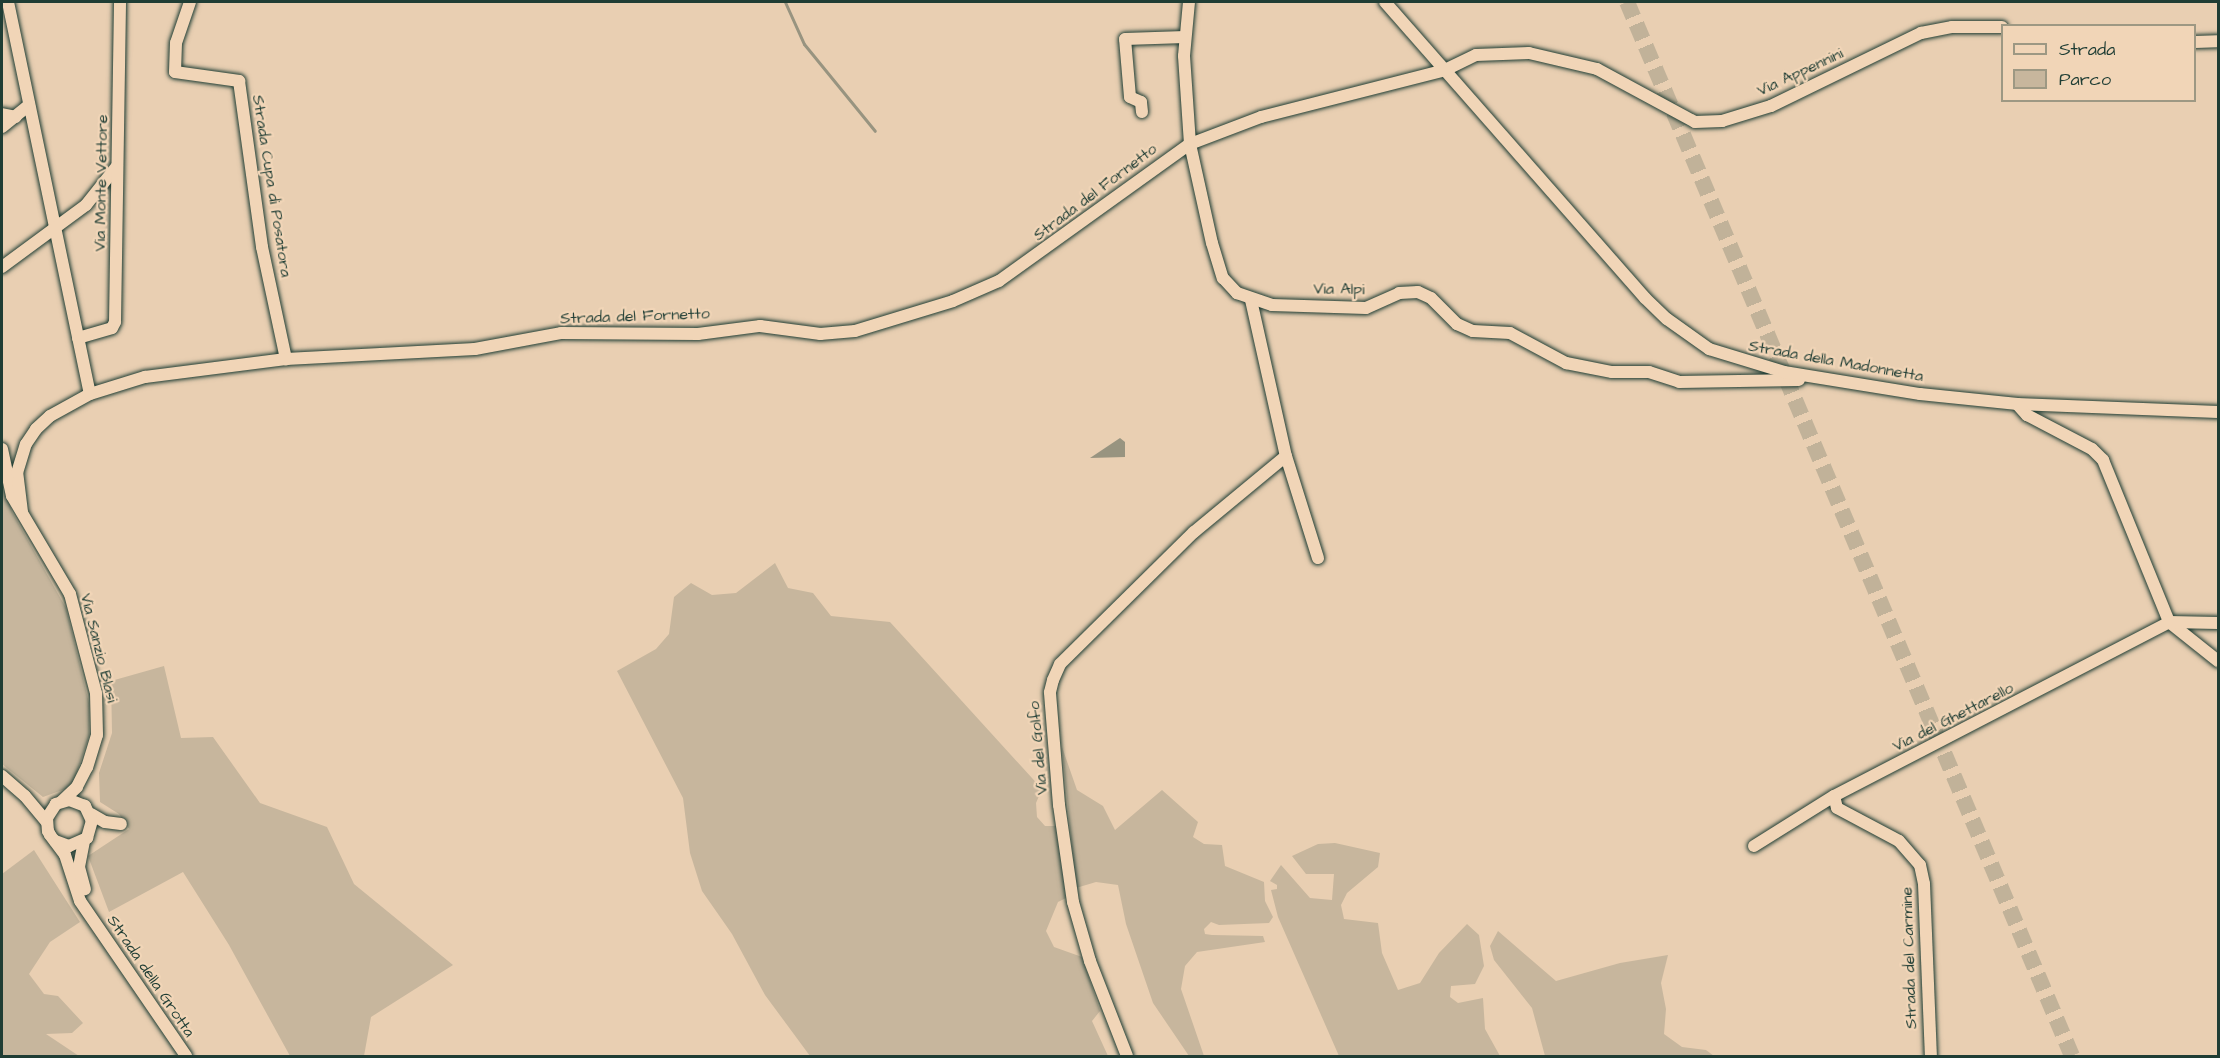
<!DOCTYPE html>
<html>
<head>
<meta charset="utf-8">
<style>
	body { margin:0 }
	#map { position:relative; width:2220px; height:1058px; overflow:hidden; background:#e9cfb2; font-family:"Architects Daughter",sans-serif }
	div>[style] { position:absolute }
	.green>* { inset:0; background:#c7b69d }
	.water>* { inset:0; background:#989480 }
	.stream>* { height:3px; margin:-1.5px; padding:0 1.5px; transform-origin:1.5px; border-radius:1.5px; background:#989480 }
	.highway-tunnel>* { height:16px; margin-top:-8px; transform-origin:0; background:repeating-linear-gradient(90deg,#c1b299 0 16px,transparent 0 24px) }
	.roads { filter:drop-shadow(0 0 2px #1f3d34) drop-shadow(0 0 2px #1f3d34) }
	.minor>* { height:12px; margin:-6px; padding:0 6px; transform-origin:6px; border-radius:6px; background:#f1d5b7 }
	span { translate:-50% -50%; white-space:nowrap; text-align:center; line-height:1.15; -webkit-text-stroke:4.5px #f1d5b7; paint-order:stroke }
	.street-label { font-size:16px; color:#1f3d34 }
	.frame { position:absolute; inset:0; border:3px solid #1f3d34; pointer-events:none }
	.legend { position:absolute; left:2001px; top:24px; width:195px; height:78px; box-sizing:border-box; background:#f1d5b7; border:2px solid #9d9883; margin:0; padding:8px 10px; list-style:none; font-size:18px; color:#1f3d34 }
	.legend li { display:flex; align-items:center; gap:12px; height:30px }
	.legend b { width:30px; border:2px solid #9d9883 }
</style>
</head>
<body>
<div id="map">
	<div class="green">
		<i style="clip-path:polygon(2px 477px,12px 512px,66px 608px,89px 703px,89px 736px,74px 781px,68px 788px,43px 797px,2px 764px)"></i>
		<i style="clip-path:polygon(775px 563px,788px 588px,813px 593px,831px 616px,890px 622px,1042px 789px,1036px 803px,1037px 817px,1045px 826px,1058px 826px,1066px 898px,1058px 902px,1046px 931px,1054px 947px,1082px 957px,1100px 1011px,1092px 1021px,1108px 1056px,810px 1056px,765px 995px,732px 934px,702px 891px,690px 853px,683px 798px,617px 671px,656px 649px,669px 634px,674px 597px,691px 583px,712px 595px,736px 593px)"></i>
		<i style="clip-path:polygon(164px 666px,181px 738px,213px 737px,260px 803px,327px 827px,354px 884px,453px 965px,371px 1017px,364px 1056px,290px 1056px,229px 945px,183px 872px,109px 912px,88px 856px,129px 829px,119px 814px,100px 802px,99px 773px,112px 733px,111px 681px)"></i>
		<i style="clip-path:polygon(1062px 747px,1077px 790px,1103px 806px,1115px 830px,1162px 790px,1198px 822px,1193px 837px,1204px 844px,1222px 845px,1225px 866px,1264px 882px,1265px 901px,1273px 917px,1269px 923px,1219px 925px,1211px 922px,1204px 929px,1205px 934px,1212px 935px,1263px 936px,1265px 942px,1197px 952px,1185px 966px,1181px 989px,1204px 1056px,1189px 1056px,1153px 1003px,1126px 924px,1118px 885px,1096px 882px,1076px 888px)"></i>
		<i style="clip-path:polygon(1335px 843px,1380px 853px,1378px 867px,1347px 893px,1341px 905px,1344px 919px,1378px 923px,1382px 953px,1398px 990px,1420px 983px,1439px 953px,1467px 924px,1479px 935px,1484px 966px,1475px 984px,1451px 986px,1450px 997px,1458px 1003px,1483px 998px,1485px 1029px,1500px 1056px,1339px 1056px,1278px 917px,1271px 890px,1277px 889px,1277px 885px,1270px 881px,1281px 865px,1310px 898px,1332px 900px,1334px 874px,1306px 874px,1292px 856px,1318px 844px)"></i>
		<i style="clip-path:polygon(34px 850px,80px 922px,50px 942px,29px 974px,44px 994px,58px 996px,83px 1023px,72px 1033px,46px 1034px,79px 1056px,2px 1056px,2px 874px)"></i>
		<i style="clip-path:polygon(1498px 931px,1556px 981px,1620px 963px,1668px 955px,1661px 983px,1666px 1009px,1664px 1034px,1682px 1047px,1706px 1050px,1714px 1056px,1545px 1056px,1532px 1008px,1494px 960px,1490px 946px)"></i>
	</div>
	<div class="water">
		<i style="clip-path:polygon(1120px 438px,1125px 442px,1125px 457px,1090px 458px)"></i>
	</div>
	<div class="stream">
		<i style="left:785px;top:2px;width:46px;rotate:65.7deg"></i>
		<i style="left:804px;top:44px;width:112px;rotate:50.8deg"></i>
	</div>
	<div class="highway-tunnel">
		<i style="left:1627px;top:2px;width:1144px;rotate:67.11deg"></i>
	</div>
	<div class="roads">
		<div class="minor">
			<i style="left:8px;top:2px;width:400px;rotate:78.2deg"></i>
			<i style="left:190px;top:2px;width:43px;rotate:108.9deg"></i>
			<i style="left:176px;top:43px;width:29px;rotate:92deg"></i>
			<i style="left:175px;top:72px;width:65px;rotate:8deg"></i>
			<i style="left:239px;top:81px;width:168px;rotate:82.1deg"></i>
			<i style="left:262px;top:247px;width:115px;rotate:77.9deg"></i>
			<i style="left:1189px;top:2px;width:54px;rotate:95.3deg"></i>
			<i style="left:1184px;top:56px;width:88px;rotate:86.1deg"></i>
			<i style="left:1190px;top:144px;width:101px;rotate:77.5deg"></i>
			<i style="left:1212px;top:243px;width:37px;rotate:73deg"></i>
			<i style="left:1223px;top:278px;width:21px;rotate:47deg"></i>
			<i style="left:1237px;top:293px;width:37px;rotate:19deg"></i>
			<i style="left:1272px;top:305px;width:94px;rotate:1.8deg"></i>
			<i style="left:1366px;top:308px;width:36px;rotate:-24deg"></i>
			<i style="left:1399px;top:293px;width:19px;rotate:-3deg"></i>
			<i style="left:1418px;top:292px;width:14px;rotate:25deg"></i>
			<i style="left:1431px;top:298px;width:37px;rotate:45deg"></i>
			<i style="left:1457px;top:324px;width:17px;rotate:24deg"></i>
			<i style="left:1473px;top:331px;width:37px;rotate:3deg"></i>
			<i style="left:1510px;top:333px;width:64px;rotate:28.2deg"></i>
			<i style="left:1566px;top:363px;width:47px;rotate:11.1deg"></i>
			<i style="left:1612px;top:372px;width:37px"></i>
			<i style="left:1649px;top:372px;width:32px;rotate:18deg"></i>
			<i style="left:1679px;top:382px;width:120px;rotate:-1deg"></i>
			<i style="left:1385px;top:2px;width:394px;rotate:48.7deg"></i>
			<i style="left:1645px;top:298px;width:30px;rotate:44deg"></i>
			<i style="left:1667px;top:319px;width:52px;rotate:35.5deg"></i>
			<i style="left:1709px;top:349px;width:78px;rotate:17deg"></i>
			<i style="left:1784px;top:372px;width:138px;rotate:9.2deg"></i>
			<i style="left:1920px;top:394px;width:98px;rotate:5.9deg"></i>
			<i style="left:2017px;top:404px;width:201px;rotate:2.3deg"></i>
			<i style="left:2194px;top:42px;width:24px;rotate:-2deg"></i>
			<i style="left:1142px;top:112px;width:10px;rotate:-96deg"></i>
			<i style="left:1141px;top:102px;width:12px;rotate:-156deg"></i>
			<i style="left:1130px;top:97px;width:58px;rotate:-94.9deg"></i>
			<i style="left:1125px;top:39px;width:60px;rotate:-1.9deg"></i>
			<i style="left:2px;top:114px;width:14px;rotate:12deg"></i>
			<i style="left:2px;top:127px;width:35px;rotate:-39deg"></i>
			<i style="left:2px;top:267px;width:104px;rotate:-36.4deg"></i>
			<i style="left:86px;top:205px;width:50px;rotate:-51.5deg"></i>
			<i style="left:1251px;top:300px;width:160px;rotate:77.4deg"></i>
			<i style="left:1286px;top:456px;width:107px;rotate:72.6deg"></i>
			<i style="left:78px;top:338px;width:35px;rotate:-16deg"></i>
			<i style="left:112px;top:328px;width:7px;rotate:-63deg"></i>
			<i style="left:115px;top:322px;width:320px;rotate:-89.1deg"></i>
			<i style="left:2017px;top:404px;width:15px;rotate:48deg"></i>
			<i style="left:2027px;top:415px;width:73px;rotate:27.6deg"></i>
			<i style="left:2092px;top:449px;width:16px;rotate:45deg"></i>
			<i style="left:2103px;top:460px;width:175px;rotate:67.8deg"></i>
			<i style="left:2169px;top:622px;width:63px;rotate:38.5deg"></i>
			<i style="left:2px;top:449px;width:48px;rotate:78deg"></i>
			<i style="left:12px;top:496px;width:114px;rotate:59.4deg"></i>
			<i style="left:70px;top:594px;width:102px;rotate:75.3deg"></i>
			<i style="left:96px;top:693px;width:42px;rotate:88.6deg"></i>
			<i style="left:97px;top:735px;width:34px;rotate:107deg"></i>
			<i style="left:87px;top:767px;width:22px;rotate:117deg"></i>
			<i style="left:77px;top:787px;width:21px;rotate:137deg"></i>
			<i style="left:22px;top:512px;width:39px;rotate:-97deg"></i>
			<i style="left:17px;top:473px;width:30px;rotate:-73deg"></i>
			<i style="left:26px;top:444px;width:18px;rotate:-56deg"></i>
			<i style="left:36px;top:429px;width:19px;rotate:-43deg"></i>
			<i style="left:50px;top:416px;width:46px;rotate:-28.8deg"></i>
			<i style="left:90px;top:394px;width:58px;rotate:-17.2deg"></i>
			<i style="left:145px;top:377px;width:142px;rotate:-7.3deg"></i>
			<i style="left:286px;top:359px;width:189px;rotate:-3deg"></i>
			<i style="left:475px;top:349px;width:87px;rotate:-10.5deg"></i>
			<i style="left:561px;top:333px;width:137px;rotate:0.4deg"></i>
			<i style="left:698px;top:334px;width:63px;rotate:-7.4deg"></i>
			<i style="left:760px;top:326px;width:61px;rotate:7.6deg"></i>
			<i style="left:820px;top:334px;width:35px;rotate:-5deg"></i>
			<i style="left:855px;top:331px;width:102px;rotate:-17deg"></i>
			<i style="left:953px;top:301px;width:50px;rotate:-23.5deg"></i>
			<i style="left:999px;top:281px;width:235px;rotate:-35.7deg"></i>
			<i style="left:1190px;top:144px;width:76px;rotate:-20.8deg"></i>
			<i style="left:1261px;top:117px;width:190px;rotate:-14.3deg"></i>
			<i style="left:1445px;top:70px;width:34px;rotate:-26deg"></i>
			<i style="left:1476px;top:55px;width:53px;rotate:-2.2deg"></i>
			<i style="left:1529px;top:53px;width:70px;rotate:13.2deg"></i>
			<i style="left:1597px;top:69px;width:111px;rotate:28.4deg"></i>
			<i style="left:1695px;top:122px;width:27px;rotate:-2deg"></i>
			<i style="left:1722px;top:121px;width:51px;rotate:-17deg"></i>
			<i style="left:1771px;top:106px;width:167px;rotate:-26deg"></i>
			<i style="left:1921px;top:33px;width:32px;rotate:-11deg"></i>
			<i style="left:1952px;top:27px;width:50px"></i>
			<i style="left:2px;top:776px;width:30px;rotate:41deg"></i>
			<i style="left:25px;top:796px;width:34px;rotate:50deg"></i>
			<i style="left:1834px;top:796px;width:12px;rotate:76deg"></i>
			<i style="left:1837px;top:808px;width:70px;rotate:28deg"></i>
			<i style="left:1899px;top:841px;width:32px;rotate:49deg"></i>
			<i style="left:1920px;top:865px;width:19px;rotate:78deg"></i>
			<i style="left:1924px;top:884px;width:172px;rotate:87.7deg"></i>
			<i style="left:91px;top:814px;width:16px;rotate:30deg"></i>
			<i style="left:105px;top:822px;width:16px;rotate:7deg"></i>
			<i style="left:55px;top:841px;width:15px;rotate:20deg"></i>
			<i style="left:69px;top:846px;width:20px;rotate:-24deg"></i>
			<i style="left:87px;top:838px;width:18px;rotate:-74deg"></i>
			<i style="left:92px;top:821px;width:17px;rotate:-115deg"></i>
			<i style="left:85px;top:806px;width:17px;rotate:-159deg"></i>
			<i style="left:69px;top:800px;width:14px;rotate:163deg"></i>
			<i style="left:56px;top:804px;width:17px;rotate:123deg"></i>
			<i style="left:47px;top:818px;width:13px;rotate:86deg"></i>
			<i style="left:48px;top:831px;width:4px;rotate:63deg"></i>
			<i style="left:50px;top:835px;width:25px;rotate:53deg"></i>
			<i style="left:65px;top:855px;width:48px;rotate:71.9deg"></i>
			<i style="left:80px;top:901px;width:188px;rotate:55.6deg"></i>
			<i style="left:84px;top:841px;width:26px;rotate:101deg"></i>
			<i style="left:79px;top:867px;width:23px;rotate:75deg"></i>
			<i style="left:1754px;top:846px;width:94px;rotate:-32deg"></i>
			<i style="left:1834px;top:796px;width:377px;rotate:-27.4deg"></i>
			<i style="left:2169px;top:622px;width:49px;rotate:1.2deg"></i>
			<i style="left:1127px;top:1056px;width:102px;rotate:-111.3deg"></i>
			<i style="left:1090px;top:961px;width:61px;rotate:-106.1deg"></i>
			<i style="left:1073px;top:902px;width:98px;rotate:-98.2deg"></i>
			<i style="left:1059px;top:805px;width:113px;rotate:-94.6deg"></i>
			<i style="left:1050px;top:692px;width:12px;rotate:-76deg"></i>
			<i style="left:1053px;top:680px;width:17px;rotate:-66deg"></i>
			<i style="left:1060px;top:664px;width:188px;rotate:-44.6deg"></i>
			<i style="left:1194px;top:532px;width:119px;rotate:-39.6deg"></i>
		</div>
	</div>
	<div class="street-label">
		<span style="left:1800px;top:72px;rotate:-25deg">Via Appennini</span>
		<span style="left:101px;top:183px;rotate:-89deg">Via Monte Vettore</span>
		<span style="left:272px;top:186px;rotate:81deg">Strada Cupa di Posatora</span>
		<span style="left:1095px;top:192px;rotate:-37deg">Strada del Fornetto</span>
		<span style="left:1339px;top:289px;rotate:1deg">Via Alpi</span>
		<span style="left:635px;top:316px;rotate:-2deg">Strada del Fornetto</span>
		<span style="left:1836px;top:361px;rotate:10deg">Strada della Madonnetta</span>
		<span style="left:99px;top:648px;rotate:76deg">Via Sanzio Blasi</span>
		<span style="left:1953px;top:717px;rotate:-27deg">Via del Ghettarello</span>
		<span style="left:1038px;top:748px;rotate:-95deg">Via del Golfo</span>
		<span style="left:1909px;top:958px;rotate:-92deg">Strada del Carmine</span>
		<span style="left:151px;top:976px;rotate:56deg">Strada della Grotta</span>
	</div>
	<div class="frame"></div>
	<ul class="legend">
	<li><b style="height:8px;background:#f1d5b7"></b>Strada</li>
	<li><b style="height:16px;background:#c7b69d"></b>Parco</li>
	</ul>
</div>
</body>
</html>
